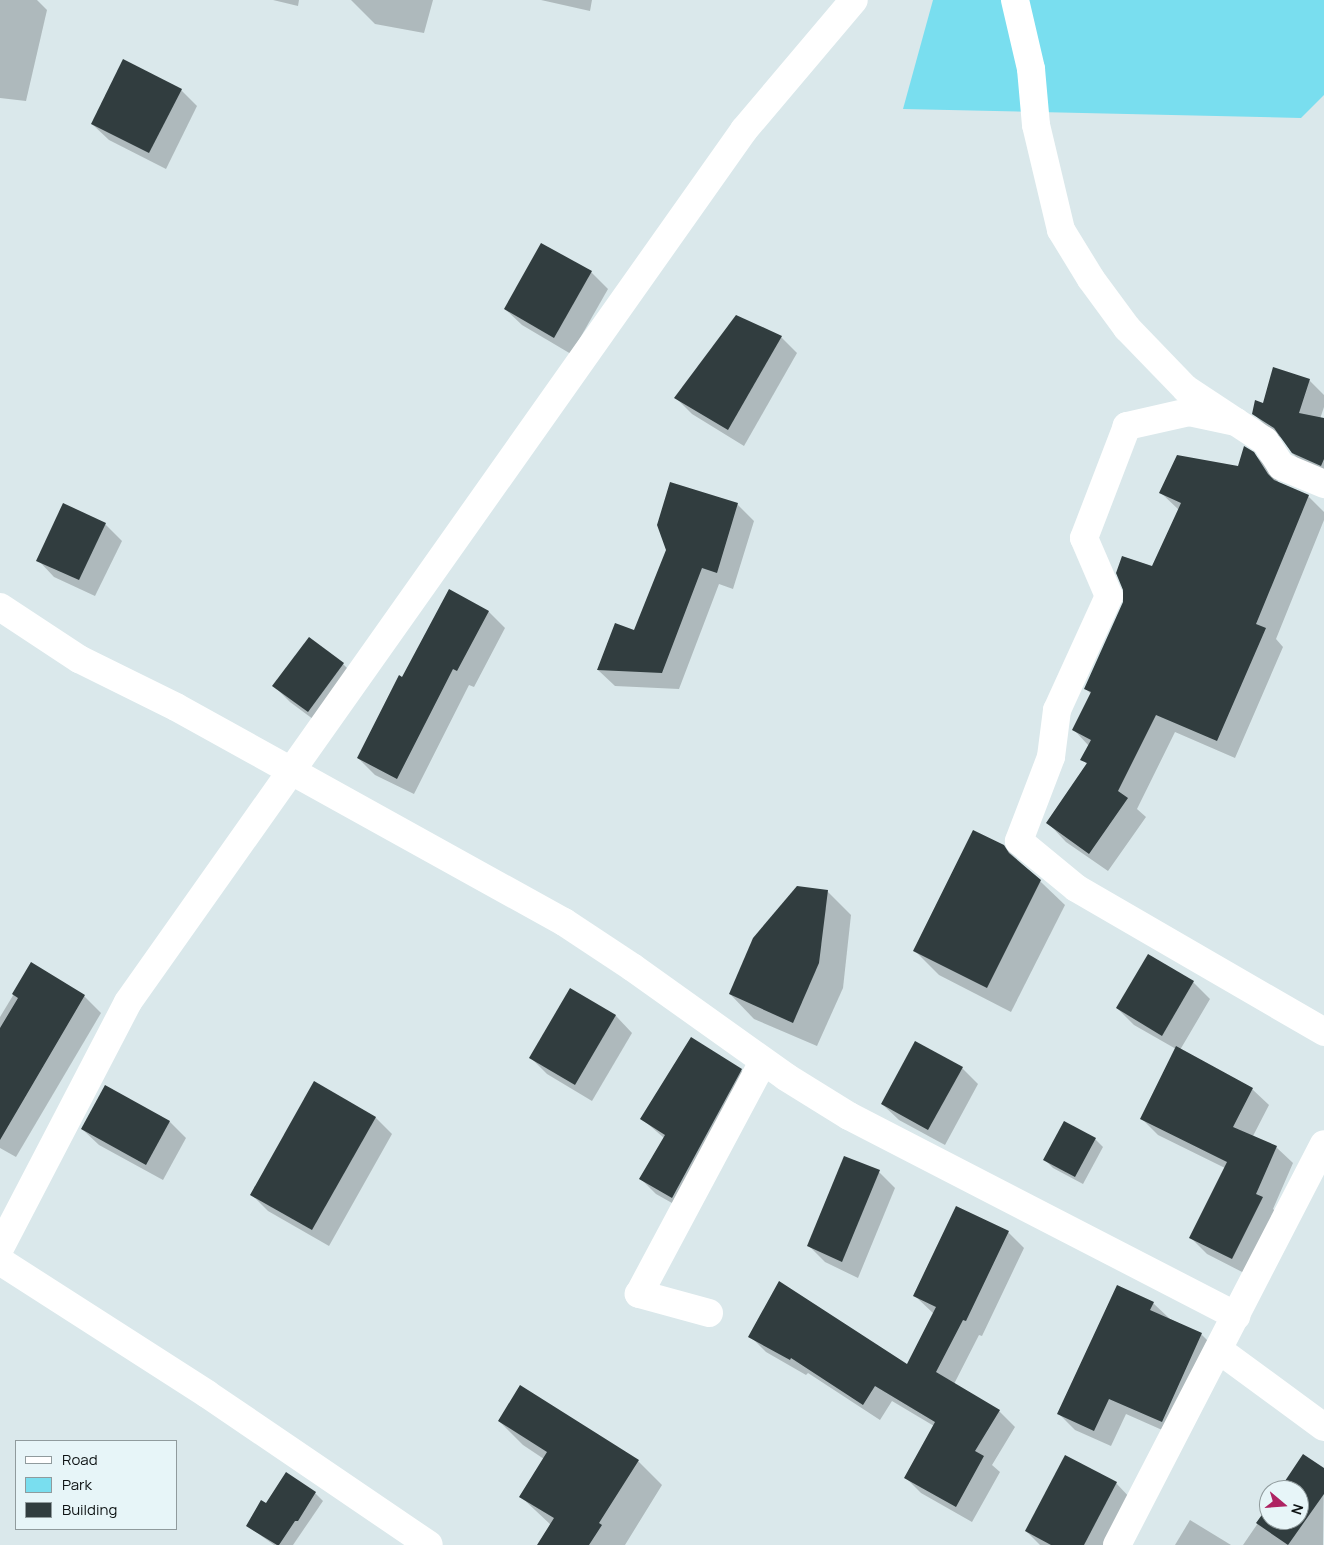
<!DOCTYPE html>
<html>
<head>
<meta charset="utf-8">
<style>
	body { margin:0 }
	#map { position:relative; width:1324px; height:1545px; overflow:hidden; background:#dae8eb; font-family:Manrope,sans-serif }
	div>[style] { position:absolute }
	.green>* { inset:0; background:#79deef }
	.shadow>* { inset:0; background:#0003 }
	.building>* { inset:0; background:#313d3f }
	.minor>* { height:28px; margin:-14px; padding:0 14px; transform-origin:14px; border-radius:14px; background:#fff }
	span { translate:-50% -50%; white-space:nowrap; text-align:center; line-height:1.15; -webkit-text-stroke:5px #e7f5f8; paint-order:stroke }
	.legend { position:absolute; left:15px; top:1440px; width:162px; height:90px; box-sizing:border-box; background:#e7f5f8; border:1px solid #909b9d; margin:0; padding:6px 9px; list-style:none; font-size:15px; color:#0e1314 }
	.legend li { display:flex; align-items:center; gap:10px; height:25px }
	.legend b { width:25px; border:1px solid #909b9d }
	.north { position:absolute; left:1259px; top:1480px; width:50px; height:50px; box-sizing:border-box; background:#e7f5f8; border:1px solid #909b9d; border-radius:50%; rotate:108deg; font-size:14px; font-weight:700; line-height:20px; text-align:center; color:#0e1314 }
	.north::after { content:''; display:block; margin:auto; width:18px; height:22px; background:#ae2362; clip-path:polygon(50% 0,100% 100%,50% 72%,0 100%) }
</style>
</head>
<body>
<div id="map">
	<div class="green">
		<i style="clip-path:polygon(933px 0,1324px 0,1324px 95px,1301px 118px,903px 109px)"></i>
	</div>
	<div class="shadow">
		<i style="clip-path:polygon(0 0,37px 0,47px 10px,26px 101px,0 98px)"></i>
		<i style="clip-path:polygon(273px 0,299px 0,298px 6px)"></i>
		<i style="clip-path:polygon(351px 0,433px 0,424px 33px,375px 24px)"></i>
		<i style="clip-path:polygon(541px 0,592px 0,590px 11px)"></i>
		<i style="clip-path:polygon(181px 90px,197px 106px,166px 169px,109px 140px,92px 124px)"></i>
		<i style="clip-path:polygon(542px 244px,591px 272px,608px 289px,571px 354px,522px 325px,505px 309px)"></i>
		<i style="clip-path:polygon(781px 337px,797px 353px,744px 446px,692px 414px,675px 397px)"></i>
		<i style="clip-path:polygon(1309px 380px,1324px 395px,1324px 407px,1320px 419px,1324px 420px,1324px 477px,1311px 471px,1292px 453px,1283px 439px,1271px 431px,1253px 413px,1264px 404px)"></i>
		<i style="clip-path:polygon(1253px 453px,1272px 472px,1279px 483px,1308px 496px,1324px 512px,1324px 520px,1276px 639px,1283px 647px,1235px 758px,1175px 732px,1137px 809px,1146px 817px,1108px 871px,1066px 842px,1048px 823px,1088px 765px,1082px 759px,1089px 746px,1074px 730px,1091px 694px,1085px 688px,1153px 568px,1179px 510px,1161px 493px,1239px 468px)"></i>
		<i style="clip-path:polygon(737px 504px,754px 521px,733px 589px,719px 584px,679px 689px,615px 686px,598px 670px,635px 632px)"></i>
		<i style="clip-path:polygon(64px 505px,105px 524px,122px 541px,95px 596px,54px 577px,38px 560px)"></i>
		<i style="clip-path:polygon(450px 591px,489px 612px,505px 628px,474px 687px,469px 685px,414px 794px,375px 775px,358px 758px)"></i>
		<i style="clip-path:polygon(309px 639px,343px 664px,360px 681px,325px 728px,290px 702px,274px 686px)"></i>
		<i style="clip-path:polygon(1003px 846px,1065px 905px,1011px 1012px,939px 975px,914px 950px)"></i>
		<i style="clip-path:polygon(827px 891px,851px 915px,843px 988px,817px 1046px,754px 1019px,730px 994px)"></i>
		<i style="clip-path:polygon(32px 964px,84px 996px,101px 1013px,16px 1157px,0 1148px,0 1017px)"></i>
		<i style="clip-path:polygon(1193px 982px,1210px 999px,1180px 1050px,1252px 1089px,1269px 1105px,1253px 1136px,1276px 1147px,1293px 1163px,1273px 1209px,1279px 1214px,1248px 1275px,1207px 1254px,1190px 1237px,1225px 1168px,1158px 1135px,1142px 1119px,1176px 1049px,1134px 1025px,1117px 1008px)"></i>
		<i style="clip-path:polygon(571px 990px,616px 1016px,632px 1033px,592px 1101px,547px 1074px,531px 1058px)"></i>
		<i style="clip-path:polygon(962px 1068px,978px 1084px,945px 1145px,899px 1120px,882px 1104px)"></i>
		<i style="clip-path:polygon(741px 1070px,756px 1085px,688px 1212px,656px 1194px,641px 1179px,664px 1138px,641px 1118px)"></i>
		<i style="clip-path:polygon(314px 1083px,376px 1118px,392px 1134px,329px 1246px,268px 1211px,251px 1194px)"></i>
		<i style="clip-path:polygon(170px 1122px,186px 1138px,163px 1180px,99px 1145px,82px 1129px)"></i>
		<i style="clip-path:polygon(1095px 1139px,1103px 1147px,1083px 1184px,1053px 1168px,1045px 1160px)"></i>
		<i style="clip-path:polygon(879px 1172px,895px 1188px,858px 1278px,825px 1262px,808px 1245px)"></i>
		<i style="clip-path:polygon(1008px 1232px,1024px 1248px,982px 1336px,979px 1335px,954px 1384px,999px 1411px,1015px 1427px,992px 1465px,1000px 1472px,972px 1522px,921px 1493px,905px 1477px,934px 1426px,892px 1401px,880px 1420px,808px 1373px,806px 1375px,766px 1352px,750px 1336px,908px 1366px,934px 1314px,915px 1296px)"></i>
		<i style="clip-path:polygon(1153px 1303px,1170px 1319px,1201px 1334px,1217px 1350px,1178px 1437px,1126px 1414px,1111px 1446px,1075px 1430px,1058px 1413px)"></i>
		<i style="clip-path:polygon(499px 1421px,638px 1461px,662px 1485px,625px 1545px,538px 1545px,551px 1525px,520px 1496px,544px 1459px,523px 1445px)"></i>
		<i style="clip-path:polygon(1324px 1469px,1323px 1545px,1243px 1545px,1269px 1507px,1269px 1520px,1299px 1520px,1299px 1490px,1280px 1490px)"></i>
		<i style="clip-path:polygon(1116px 1483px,1132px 1500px,1109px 1545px,1040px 1545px,1026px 1531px)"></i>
		<i style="clip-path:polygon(315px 1493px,323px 1501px,293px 1545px,274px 1545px,248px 1526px,266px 1505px)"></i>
		<i style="clip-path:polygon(1190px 1520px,1231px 1545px,1175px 1545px)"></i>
	</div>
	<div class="building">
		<i style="clip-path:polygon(123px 59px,182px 89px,149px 153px,91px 124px)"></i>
		<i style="clip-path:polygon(541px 243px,592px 271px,554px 338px,504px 309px)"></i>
		<i style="clip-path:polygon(736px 315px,782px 336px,728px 430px,674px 398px)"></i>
		<i style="clip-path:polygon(1273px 367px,1310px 379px,1299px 413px,1324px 418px,1324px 459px,1321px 466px,1292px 453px,1274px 428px,1252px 414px,1255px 400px,1263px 403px)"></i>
		<i style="clip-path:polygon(1244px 446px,1254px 452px,1268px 474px,1274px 480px,1309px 495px,1256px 624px,1266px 628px,1217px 741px,1156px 715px,1118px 791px,1128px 798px,1089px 854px,1046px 823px,1087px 763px,1080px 760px,1091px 740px,1072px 730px,1091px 692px,1084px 689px,1123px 602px,1123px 590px,1116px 573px,1122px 556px,1152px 566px,1181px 503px,1159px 493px,1177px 455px,1238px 466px)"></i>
		<i style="clip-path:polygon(670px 482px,738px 503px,717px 573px,702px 568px,662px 673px,597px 670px,615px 623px,634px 630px,666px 550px,657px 525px)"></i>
		<i style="clip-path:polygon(63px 503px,106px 523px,79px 580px,36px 561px)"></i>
		<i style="clip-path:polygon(449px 589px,489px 611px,457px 671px,453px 669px,397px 779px,357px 758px,399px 675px,402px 677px)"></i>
		<i style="clip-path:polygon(309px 637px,344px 663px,308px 712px,272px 686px)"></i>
		<i style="clip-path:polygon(973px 830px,1004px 845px,1009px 853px,1041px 880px,987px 988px,913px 951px)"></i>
		<i style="clip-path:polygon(797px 886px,828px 890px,819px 963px,793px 1023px,729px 994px,753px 938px)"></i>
		<i style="clip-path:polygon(1148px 954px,1194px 981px,1162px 1036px,1116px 1008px)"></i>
		<i style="clip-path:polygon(31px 962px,85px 995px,0 1140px,0 1028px,18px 998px,12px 994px)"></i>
		<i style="clip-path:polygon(570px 988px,616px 1015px,575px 1085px,529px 1058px)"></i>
		<i style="clip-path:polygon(691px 1037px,742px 1069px,672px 1198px,639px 1179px,665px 1135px,640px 1119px)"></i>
		<i style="clip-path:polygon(915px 1041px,963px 1067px,928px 1130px,881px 1104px)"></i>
		<i style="clip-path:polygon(1176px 1046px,1253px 1088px,1233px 1127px,1277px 1146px,1256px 1194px,1263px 1197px,1232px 1259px,1189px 1238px,1227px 1162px,1140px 1119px)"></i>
		<i style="clip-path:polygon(314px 1081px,376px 1117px,312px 1230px,250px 1195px)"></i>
		<i style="clip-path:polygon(105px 1085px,170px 1121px,146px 1165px,81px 1129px)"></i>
		<i style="clip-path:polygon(1064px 1121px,1096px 1138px,1075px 1177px,1043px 1160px)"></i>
		<i style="clip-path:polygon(844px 1156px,880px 1170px,842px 1262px,807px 1246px)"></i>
		<i style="clip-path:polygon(956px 1206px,1009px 1231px,966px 1321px,963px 1320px,936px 1372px,1000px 1410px,975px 1451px,984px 1456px,956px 1507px,904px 1478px,935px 1422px,875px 1386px,863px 1405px,791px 1358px,790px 1360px,748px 1337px,779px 1281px,907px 1364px,936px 1307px,913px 1296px)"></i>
		<i style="clip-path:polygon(1117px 1285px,1154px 1302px,1150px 1310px,1202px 1333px,1162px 1422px,1109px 1399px,1094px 1431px,1057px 1414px)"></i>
		<i style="clip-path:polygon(520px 1385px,639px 1460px,599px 1523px,602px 1525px,589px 1545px,537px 1545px,554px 1518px,519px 1497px,547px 1452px,498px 1421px)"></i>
		<i style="clip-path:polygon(1303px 1454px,1324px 1468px,1324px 1494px,1288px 1545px,1256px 1523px,1269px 1505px,1269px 1520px,1299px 1520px,1299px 1490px,1279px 1490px)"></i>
		<i style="clip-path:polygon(1065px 1455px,1117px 1482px,1084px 1545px,1051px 1545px,1025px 1531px)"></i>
		<i style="clip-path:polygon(286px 1472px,316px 1492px,298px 1521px,295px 1521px,279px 1545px,277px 1545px,246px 1526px,261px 1500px,266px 1503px)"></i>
	</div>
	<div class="minor">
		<i style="left:1015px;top:0;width:71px;rotate:76.9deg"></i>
		<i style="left:1031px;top:69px;width:56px;rotate:84.9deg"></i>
		<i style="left:1036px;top:125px;width:108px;rotate:76.6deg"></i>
		<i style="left:1061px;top:230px;width:57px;rotate:58.5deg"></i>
		<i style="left:1091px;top:279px;width:61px;rotate:53.7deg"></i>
		<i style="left:1127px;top:328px;width:85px;rotate:46deg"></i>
		<i style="left:1186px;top:389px;width:95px;rotate:33.4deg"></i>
		<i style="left:1265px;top:441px;width:30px;rotate:57deg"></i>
		<i style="left:1281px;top:466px;width:47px;rotate:22.7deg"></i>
		<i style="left:1236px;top:422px;width:48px;rotate:-168deg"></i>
		<i style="left:1189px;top:412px;width:64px;rotate:167.3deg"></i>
		<i style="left:1127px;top:426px;width:120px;rotate:111deg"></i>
		<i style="left:1084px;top:538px;width:63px;rotate:66.7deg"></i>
		<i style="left:1109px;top:596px;width:125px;rotate:114.5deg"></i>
		<i style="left:1057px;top:710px;width:47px;rotate:97.3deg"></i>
		<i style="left:1051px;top:757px;width:90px;rotate:110.9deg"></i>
		<i style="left:1019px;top:841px;width:74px;rotate:39.5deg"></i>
		<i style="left:1076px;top:888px;width:287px;rotate:30.1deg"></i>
		<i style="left:0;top:607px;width:95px;rotate:33.4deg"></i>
		<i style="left:79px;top:659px;width:108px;rotate:26.3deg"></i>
		<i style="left:176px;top:707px;width:444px;rotate:29deg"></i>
		<i style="left:564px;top:922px;width:82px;rotate:33.5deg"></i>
		<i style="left:632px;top:967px;width:189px;rotate:35.5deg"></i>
		<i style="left:786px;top:1077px;width:74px;rotate:31.8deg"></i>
		<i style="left:849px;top:1116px;width:436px;rotate:27.3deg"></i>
		<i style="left:0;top:1248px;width:277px;rotate:-62.5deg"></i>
		<i style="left:128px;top:1002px;width:1068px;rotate:-54.76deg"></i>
		<i style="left:744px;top:130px;width:170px;rotate:-49.8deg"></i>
		<i style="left:0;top:1261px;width:246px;rotate:32.7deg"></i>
		<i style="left:207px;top:1394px;width:268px;rotate:34.2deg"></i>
		<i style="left:709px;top:1313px;width:73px;rotate:-164.8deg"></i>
		<i style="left:639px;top:1294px;width:263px;rotate:-61.9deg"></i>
		<i style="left:1219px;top:1350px;width:130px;rotate:36.3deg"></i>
		<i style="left:1117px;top:1545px;width:451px;rotate:-62.7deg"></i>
	</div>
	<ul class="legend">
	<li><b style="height:6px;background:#fff"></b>Road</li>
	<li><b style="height:14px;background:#79deef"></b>Park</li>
	<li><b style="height:14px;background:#313d3f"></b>Building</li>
	</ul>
	<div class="north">N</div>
</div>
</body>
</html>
